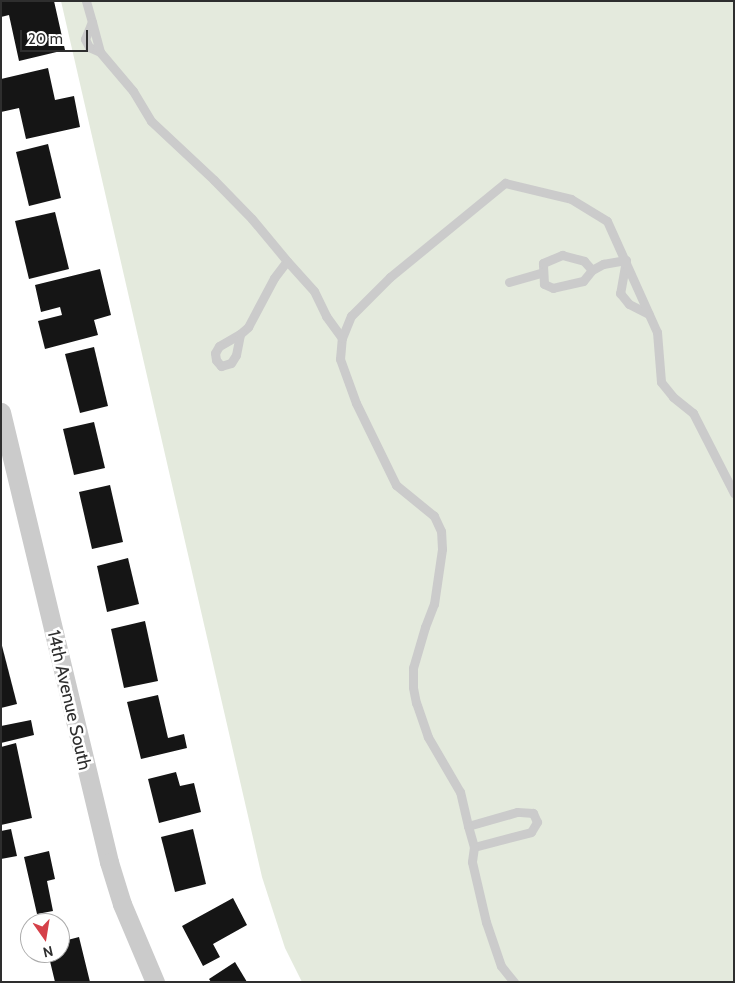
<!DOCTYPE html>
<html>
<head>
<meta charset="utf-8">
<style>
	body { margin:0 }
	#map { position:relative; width:735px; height:983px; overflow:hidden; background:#fff; font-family:Cabin,sans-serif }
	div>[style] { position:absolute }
	.green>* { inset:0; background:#e4eadd }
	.building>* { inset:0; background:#151515 }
	.service>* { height:9px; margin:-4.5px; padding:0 4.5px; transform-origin:4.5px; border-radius:4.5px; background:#cbcbcb }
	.minor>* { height:19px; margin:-9.5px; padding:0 9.5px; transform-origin:9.5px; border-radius:9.5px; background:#cbcbcb }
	span { translate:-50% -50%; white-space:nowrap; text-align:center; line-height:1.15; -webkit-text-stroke:5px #fff; paint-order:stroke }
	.street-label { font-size:18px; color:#2e2e2e }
	.frame { position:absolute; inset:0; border:2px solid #2e2e2e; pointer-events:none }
	.north { position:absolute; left:20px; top:913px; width:50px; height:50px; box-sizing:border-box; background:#fff; border:1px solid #ababab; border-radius:50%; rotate:167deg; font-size:14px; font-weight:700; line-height:20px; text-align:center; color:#2e2e2e }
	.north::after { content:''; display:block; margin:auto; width:18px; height:22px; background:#d54049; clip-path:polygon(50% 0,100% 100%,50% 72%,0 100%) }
	.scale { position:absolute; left:20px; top:30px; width:68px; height:22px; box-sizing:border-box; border:2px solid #2e2e2e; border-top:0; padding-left:6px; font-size:15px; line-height:18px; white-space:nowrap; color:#2e2e2e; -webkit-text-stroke:4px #fff; paint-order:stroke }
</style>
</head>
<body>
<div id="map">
	<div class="green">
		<i style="clip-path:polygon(61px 1px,734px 1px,734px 982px,302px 982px,285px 948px,262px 877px)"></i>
	</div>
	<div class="building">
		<i style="clip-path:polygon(1px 1px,54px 1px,65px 50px,19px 61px,9px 15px,1px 17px)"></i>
		<i style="clip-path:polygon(48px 68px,55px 100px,74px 96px,80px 127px,26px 139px,19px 108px,1px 112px,1px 79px)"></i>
		<i style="clip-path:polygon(48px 144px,61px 198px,29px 206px,16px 152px)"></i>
		<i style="clip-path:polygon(55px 212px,69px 269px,29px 279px,15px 221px)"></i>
		<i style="clip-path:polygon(100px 269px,111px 315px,94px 320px,98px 335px,45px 349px,38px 321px,62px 315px,60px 307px,41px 312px,35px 285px)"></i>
		<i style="clip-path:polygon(94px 347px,108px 406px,80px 413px,65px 354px)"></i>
		<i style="clip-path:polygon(94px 422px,105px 468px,74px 475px,63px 429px)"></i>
		<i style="clip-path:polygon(110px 485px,123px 542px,92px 549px,79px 492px)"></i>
		<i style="clip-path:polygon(128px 558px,139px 604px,107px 612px,97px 566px)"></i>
		<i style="clip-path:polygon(145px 621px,158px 681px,124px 688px,111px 629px)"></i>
		<i style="clip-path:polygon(1px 642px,17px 704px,1px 708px)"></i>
		<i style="clip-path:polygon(158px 695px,168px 738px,184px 734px,187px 748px,141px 759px,127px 702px)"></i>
		<i style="clip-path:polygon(31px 720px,34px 735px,1px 743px,1px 726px)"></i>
		<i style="clip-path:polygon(16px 743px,32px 818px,1px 825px,1px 747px)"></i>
		<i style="clip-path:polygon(176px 772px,180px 786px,194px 783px,201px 812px,159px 823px,148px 779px)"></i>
		<i style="clip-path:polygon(11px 829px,17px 856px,1px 859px,1px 831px)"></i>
		<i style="clip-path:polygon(193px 829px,206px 884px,175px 892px,161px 837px)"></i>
		<i style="clip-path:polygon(49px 851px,55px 879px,47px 881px,53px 911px,37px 914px,24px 857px)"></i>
		<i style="clip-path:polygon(233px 898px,247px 925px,213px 944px,220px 957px,203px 966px,182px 926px)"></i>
		<i style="clip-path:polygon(79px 937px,90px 982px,55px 982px,48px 953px,60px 953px,60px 942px)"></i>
		<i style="clip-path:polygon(235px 962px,247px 982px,211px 982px,209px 979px)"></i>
	</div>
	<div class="service">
		<i style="left:86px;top:1px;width:22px;rotate:74deg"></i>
		<i style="left:100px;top:52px;width:12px;rotate:-156deg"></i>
		<i style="left:89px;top:47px;width:9px;rotate:-117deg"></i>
		<i style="left:85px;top:39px;width:18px;rotate:-68deg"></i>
		<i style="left:92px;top:22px;width:31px;rotate:75deg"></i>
		<i style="left:100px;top:52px;width:51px;rotate:49.8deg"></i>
		<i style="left:133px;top:91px;width:35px;rotate:59deg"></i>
		<i style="left:151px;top:121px;width:86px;rotate:43.1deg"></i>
		<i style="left:214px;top:180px;width:54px;rotate:45.7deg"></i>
		<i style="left:252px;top:219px;width:55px;rotate:50.2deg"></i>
		<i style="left:592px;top:270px;width:14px;rotate:129deg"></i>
		<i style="left:583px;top:281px;width:31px;rotate:167deg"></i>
		<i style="left:553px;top:288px;width:10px;rotate:-156deg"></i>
		<i style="left:544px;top:284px;width:21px;rotate:-93deg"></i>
		<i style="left:543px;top:263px;width:21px;rotate:-23deg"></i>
		<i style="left:562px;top:255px;width:23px;rotate:15deg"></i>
		<i style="left:584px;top:261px;width:12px;rotate:48deg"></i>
		<i style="left:592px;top:270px;width:13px;rotate:-29deg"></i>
		<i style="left:603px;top:264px;width:23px;rotate:-10deg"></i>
		<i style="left:626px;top:260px;width:34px;rotate:100deg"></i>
		<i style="left:620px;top:293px;width:14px;rotate:51deg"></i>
		<i style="left:629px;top:304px;width:22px;rotate:27deg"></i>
		<i style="left:509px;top:282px;width:35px;rotate:-16deg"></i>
		<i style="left:240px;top:334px;width:24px;rotate:150deg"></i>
		<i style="left:219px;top:346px;width:8px;rotate:120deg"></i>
		<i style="left:215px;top:353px;width:7px;rotate:82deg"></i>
		<i style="left:216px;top:360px;width:8px;rotate:50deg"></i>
		<i style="left:221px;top:366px;width:10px;rotate:-17deg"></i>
		<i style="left:231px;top:363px;width:9px;rotate:-58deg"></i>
		<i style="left:236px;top:355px;width:21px;rotate:-79deg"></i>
		<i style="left:240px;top:334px;width:11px;rotate:-41deg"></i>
		<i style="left:248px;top:327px;width:55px;rotate:-62deg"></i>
		<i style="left:274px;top:278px;width:21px;rotate:-53deg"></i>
		<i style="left:287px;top:261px;width:40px;rotate:48deg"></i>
		<i style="left:314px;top:291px;width:28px;rotate:64deg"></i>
		<i style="left:326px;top:316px;width:27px;rotate:54deg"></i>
		<i style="left:468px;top:826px;width:35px;rotate:-103deg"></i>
		<i style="left:460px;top:792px;width:64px;rotate:-120.2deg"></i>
		<i style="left:428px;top:737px;width:36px;rotate:-109deg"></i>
		<i style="left:416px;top:703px;width:16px;rotate:-101deg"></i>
		<i style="left:413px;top:687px;width:19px;rotate:-90deg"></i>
		<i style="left:413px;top:668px;width:43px;rotate:-73.7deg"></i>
		<i style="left:425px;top:627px;width:25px;rotate:-69deg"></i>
		<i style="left:434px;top:604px;width:56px;rotate:-81.7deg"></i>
		<i style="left:442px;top:549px;width:18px;rotate:-93deg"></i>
		<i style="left:441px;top:531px;width:17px;rotate:-115deg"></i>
		<i style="left:434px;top:516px;width:49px;rotate:-140.8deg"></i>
		<i style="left:396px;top:485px;width:91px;rotate:-116deg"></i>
		<i style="left:356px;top:403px;width:47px;rotate:-110deg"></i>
		<i style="left:340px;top:359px;width:21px;rotate:-85deg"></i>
		<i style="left:342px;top:338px;width:24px;rotate:-68deg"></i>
		<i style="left:351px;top:316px;width:55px;rotate:-45deg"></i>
		<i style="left:390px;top:277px;width:149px;rotate:-39.3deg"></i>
		<i style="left:505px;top:183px;width:68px;rotate:13.6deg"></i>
		<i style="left:571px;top:199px;width:42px;rotate:31.4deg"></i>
		<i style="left:607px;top:221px;width:122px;rotate:65.8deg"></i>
		<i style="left:657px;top:332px;width:50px;rotate:85.4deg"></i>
		<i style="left:661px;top:382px;width:19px;rotate:51deg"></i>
		<i style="left:673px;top:397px;width:26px;rotate:39deg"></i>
		<i style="left:693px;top:413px;width:90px;rotate:62.9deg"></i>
		<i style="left:474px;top:847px;width:59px;rotate:-14.7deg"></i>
		<i style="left:531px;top:832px;width:12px;rotate:-59deg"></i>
		<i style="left:537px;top:822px;width:10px;rotate:-114deg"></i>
		<i style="left:533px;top:813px;width:16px;rotate:-176deg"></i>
		<i style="left:517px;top:812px;width:51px;rotate:164.1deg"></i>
		<i style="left:468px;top:826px;width:22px;rotate:74deg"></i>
		<i style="left:474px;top:847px;width:15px;rotate:98deg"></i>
		<i style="left:472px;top:862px;width:62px;rotate:76.9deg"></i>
		<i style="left:486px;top:922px;width:46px;rotate:71.2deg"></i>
		<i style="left:501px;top:966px;width:21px;rotate:51deg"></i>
	</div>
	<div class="minor">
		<i style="left:1px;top:412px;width:463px;rotate:76.5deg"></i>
		<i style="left:109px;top:862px;width:44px;rotate:72.8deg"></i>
		<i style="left:122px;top:904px;width:85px;rotate:67.1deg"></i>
	</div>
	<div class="street-label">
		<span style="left:69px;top:700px;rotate:77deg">14th Avenue South</span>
	</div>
	<div class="frame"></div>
	<div class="north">N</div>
	<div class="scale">20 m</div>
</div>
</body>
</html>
